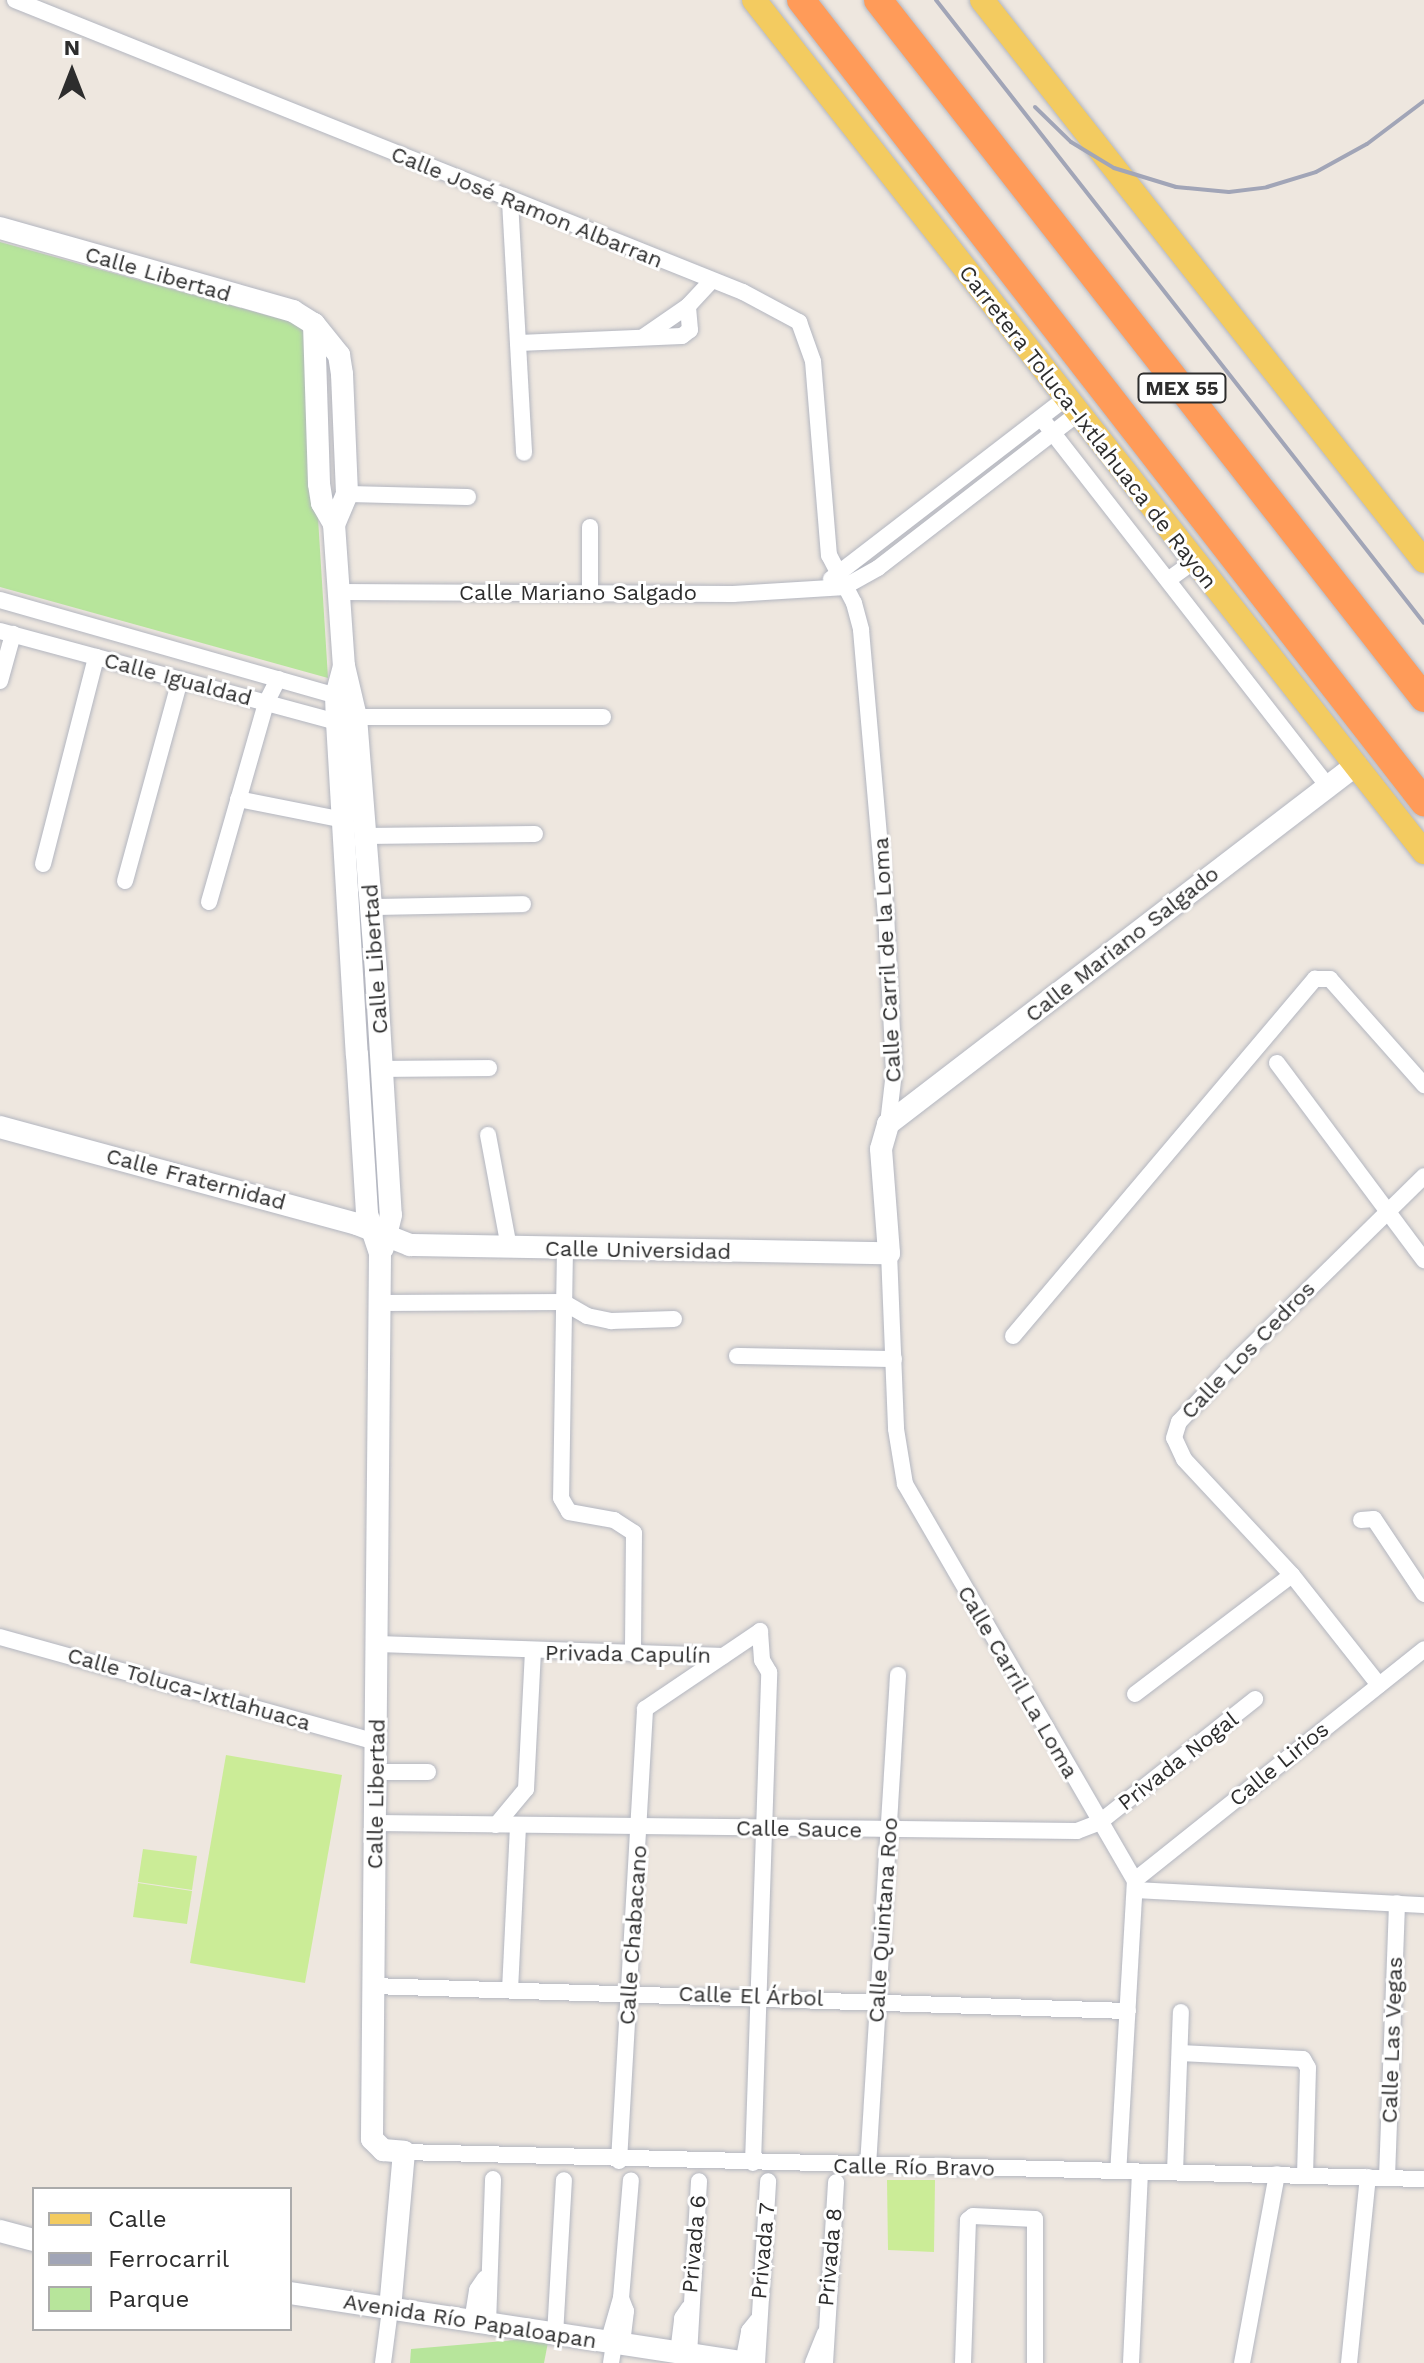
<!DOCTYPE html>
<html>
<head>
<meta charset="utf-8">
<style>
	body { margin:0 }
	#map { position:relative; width:1424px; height:2363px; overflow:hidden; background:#eee7df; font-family:"Work Sans",sans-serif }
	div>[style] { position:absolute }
	.green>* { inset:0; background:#b7e59b }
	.pitch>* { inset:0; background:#cbec97 }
	.roads { filter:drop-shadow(0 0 2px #b3b6c0) drop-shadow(0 0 2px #b3b6c0) }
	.street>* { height:16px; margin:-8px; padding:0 8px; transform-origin:8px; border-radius:8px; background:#fff }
	.secondary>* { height:22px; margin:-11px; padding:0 11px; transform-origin:11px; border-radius:11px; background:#fff }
	.primary>* { height:24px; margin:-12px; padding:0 12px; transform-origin:12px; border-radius:12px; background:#f3cb60 }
	.highway>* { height:28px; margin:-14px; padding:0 14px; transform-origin:14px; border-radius:14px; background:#ff9b59 }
	.rail>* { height:4px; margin:-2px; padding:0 2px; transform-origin:2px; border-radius:2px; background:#a1a5b7 }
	span { translate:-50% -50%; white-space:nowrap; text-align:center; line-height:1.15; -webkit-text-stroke:6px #fff; paint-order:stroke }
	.shield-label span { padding:2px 6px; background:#fff; border:2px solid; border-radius:6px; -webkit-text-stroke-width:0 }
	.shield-label { font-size:20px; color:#2d2d2d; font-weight:700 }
	.street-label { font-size:22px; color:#2d2d2d }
	.legend { position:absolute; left:32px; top:2187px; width:260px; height:144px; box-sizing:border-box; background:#fff; border:2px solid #ababab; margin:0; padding:10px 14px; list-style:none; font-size:24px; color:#2d2d2d }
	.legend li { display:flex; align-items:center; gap:16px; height:40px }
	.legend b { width:40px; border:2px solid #ababab }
	.north { position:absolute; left:32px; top:32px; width:80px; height:80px; -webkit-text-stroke:6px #fff; paint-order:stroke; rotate:0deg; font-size:22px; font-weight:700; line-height:32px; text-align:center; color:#2d2d2d }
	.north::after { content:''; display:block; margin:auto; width:28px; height:36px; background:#2d2d2d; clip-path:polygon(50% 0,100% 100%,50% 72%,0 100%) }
</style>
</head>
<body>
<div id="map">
	<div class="green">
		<i style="clip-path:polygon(0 242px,306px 326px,328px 678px,0 587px)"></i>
		<i style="clip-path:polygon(549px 2337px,544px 2363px,410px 2363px,411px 2349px)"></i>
	</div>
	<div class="pitch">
		<i style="clip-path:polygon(226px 1755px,342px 1775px,305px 1983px,190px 1963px)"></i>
		<i style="clip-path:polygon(143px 1849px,197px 1856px,192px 1890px,138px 1882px)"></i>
		<i style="clip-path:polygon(138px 1883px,192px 1891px,187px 1924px,133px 1917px)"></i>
		<i style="clip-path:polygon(887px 2180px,935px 2180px,934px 2252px,888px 2250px)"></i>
	</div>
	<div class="roads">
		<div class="street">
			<i style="left:15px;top:0;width:784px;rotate:21.86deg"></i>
			<i style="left:743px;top:292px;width:64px;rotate:28.2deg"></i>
			<i style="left:799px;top:322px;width:41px;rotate:70.3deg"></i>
			<i style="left:813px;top:361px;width:195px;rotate:85.3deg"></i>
			<i style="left:829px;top:555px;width:54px;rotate:62.5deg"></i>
			<i style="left:854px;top:603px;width:28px;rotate:75deg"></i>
			<i style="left:861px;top:630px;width:284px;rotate:85deg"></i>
			<i style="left:886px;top:913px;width:159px;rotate:87.1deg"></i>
			<i style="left:894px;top:1072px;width:52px;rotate:96.6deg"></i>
			<i style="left:510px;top:201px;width:252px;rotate:86.8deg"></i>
			<i style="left:643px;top:337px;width:55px;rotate:-34.6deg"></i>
			<i style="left:688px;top:306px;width:34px;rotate:-47deg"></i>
			<i style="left:519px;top:343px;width:163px;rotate:-2.5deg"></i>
			<i style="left:682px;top:336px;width:10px;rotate:-37deg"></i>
			<i style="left:690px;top:330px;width:24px;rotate:-95deg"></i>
			<i style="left:1042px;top:419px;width:462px;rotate:52.1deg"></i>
			<i style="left:347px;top:494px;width:121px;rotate:1.4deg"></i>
			<i style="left:590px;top:527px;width:66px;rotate:90deg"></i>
			<i style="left:831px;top:579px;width:297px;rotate:-37.6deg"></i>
			<i style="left:1168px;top:580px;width:32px;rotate:-36deg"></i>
			<i style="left:339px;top:592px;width:394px;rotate:0.3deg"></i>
			<i style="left:733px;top:594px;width:111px;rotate:-3.6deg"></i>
			<i style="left:844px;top:587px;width:39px;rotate:-29deg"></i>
			<i style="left:878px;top:568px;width:252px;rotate:-37.7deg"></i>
			<i style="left:0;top:600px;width:359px;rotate:15.9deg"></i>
			<i style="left:0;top:631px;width:349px;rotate:15.1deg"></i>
			<i style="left:337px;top:722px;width:20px;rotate:-15deg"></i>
			<i style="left:356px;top:717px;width:247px"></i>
			<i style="left:0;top:681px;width:49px;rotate:-74.5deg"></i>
			<i style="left:238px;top:799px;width:108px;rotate:11.2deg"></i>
			<i style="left:366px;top:836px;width:169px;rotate:-0.7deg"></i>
			<i style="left:43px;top:864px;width:214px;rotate:-75.6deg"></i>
			<i style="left:125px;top:881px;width:208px;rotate:-74.7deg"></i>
			<i style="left:209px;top:902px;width:207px;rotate:-74deg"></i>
			<i style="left:266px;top:703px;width:27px;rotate:-63deg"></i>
			<i style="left:371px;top:907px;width:152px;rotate:-1.1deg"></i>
			<i style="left:1277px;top:1063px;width:246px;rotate:53.3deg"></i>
			<i style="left:382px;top:1069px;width:107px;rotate:-0.5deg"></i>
			<i style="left:488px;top:1135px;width:114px;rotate:79.4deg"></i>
			<i style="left:565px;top:1248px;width:250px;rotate:90.9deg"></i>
			<i style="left:561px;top:1498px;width:16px;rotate:60deg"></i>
			<i style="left:569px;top:1512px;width:46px;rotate:10.1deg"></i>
			<i style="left:614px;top:1520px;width:24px;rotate:33deg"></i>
			<i style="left:634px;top:1533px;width:121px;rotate:90.5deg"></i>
			<i style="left:889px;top:1253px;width:176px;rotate:87.7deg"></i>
			<i style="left:896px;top:1429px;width:56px;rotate:80.7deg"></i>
			<i style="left:905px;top:1484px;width:458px;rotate:59.9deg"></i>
			<i style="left:1135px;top:1880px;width:291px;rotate:93.3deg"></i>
			<i style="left:380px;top:1303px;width:183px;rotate:-0.3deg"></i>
			<i style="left:563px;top:1302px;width:28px;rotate:30deg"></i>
			<i style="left:587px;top:1316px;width:25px;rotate:12deg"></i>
			<i style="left:611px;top:1321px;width:63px;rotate:-1.8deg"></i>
			<i style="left:1013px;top:1336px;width:468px;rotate:-49.8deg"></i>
			<i style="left:1315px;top:979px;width:15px"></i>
			<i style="left:1330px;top:979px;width:142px;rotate:48.4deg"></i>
			<i style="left:737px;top:1356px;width:157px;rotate:1.1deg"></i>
			<i style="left:1361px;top:1520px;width:13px;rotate:-4deg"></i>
			<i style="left:1374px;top:1519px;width:90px;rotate:56.3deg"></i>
			<i style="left:0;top:1637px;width:391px;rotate:15.6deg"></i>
			<i style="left:379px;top:1644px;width:344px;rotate:2deg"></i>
			<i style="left:1379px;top:1685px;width:140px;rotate:-128.3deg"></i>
			<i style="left:1292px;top:1575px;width:158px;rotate:-133deg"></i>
			<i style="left:1184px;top:1459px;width:23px;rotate:-115deg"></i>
			<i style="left:1174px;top:1438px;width:17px;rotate:-73deg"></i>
			<i style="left:1179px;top:1422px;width:92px;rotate:-46.8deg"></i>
			<i style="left:1242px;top:1355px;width:255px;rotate:-44.5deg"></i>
			<i style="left:1135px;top:1694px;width:197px;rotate:-37.2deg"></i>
			<i style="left:376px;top:1772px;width:52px"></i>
			<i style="left:376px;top:1823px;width:701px;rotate:0.65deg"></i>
			<i style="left:1077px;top:1831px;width:25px;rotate:-21deg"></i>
			<i style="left:1100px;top:1822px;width:198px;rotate:-38.4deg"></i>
			<i style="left:496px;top:1825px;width:47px;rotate:-50.2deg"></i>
			<i style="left:526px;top:1789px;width:138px;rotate:-87.1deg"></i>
			<i style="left:1135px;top:1880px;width:370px;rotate:-38.6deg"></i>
			<i style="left:1135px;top:1890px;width:289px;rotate:3deg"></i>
			<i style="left:373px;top:1986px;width:755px;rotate:1.9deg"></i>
			<i style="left:510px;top:1990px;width:165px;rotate:-87.2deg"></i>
			<i style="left:1180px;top:2053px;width:123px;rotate:2.8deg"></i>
			<i style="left:1303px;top:2059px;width:10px;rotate:61deg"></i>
			<i style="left:1308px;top:2068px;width:107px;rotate:91.6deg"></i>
			<i style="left:404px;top:2152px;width:1020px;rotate:1.52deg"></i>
			<i style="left:619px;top:2161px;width:453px;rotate:-86.7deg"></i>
			<i style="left:645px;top:1709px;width:139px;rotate:-34.1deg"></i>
			<i style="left:753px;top:2163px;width:491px;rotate:-88.1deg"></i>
			<i style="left:769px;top:1672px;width:14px;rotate:-120deg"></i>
			<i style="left:762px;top:1660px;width:29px;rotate:-94deg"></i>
			<i style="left:868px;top:2166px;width:492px;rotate:-86.5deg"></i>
			<i style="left:1175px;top:2172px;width:160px;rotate:-87.9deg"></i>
			<i style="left:1387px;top:2177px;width:274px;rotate:-87.9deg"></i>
			<i style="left:621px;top:2298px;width:14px;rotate:69deg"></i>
			<i style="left:626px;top:2311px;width:34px;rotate:97deg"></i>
			<i style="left:472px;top:2322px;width:32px;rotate:-81deg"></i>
			<i style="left:477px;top:2290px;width:14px;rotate:-56deg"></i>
			<i style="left:488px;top:2324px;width:145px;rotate:-88deg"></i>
			<i style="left:555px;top:2335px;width:155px;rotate:-86.7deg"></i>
			<i style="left:608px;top:2343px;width:47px;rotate:-73.9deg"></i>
			<i style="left:621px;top:2298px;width:118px;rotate:-85.2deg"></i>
			<i style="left:678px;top:2353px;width:35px;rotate:-83deg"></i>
			<i style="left:682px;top:2318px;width:12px;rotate:-55deg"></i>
			<i style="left:689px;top:2355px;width:174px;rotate:-86.7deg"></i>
			<i style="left:383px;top:2363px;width:53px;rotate:-82.5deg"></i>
			<i style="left:611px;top:2363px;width:19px;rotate:-81deg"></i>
			<i style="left:743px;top:2363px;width:33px;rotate:-79deg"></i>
			<i style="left:749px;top:2331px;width:13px;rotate:-51deg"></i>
			<i style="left:757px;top:2363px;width:182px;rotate:-86.5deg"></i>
			<i style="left:813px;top:2363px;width:32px;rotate:-68deg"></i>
			<i style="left:825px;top:2363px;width:181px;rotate:-86.5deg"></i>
			<i style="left:963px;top:2363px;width:143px;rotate:-88deg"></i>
			<i style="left:968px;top:2220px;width:6px;rotate:-39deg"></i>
			<i style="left:973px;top:2216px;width:62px;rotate:2.8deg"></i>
			<i style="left:1035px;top:2219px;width:144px;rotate:90deg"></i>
			<i style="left:1131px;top:2363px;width:191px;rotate:-87.3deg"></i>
			<i style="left:1242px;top:2363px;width:192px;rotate:-79.5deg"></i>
			<i style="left:1349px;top:2363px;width:187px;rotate:-84.2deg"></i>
		</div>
		<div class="secondary">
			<i style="left:0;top:228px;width:305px;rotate:15.8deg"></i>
			<i style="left:293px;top:311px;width:25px;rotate:32deg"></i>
			<i style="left:314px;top:324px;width:40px;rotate:51deg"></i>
			<i style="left:339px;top:355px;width:19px;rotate:81deg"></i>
			<i style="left:342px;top:374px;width:120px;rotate:87.6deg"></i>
			<i style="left:347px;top:494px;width:33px;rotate:113deg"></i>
			<i style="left:314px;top:324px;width:160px;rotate:88.2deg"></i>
			<i style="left:319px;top:484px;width:19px;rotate:81deg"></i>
			<i style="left:322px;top:503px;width:24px;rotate:60deg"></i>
			<i style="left:334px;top:524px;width:142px;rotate:86deg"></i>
			<i style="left:344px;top:666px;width:52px;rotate:76.8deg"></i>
			<i style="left:356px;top:717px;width:257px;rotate:85.5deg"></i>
			<i style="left:376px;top:973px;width:242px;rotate:86.5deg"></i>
			<i style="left:391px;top:1215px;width:34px;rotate:104deg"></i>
			<i style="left:344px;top:666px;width:30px;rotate:105deg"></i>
			<i style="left:336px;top:695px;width:27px;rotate:88deg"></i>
			<i style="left:337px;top:722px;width:333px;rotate:86.6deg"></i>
			<i style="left:357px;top:1054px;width:160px;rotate:86.4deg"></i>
			<i style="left:367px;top:1214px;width:41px;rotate:71.6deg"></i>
			<i style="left:380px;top:1253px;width:886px;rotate:90.52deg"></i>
			<i style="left:372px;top:2139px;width:16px;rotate:45deg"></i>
			<i style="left:383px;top:2150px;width:21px;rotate:5deg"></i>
			<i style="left:404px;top:2152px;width:159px;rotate:95.1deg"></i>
			<i style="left:0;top:1127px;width:370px;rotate:15.2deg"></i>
			<i style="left:357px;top:1224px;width:57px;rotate:21.6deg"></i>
			<i style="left:410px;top:1245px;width:479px;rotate:1deg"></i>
			<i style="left:889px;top:1253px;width:104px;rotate:-94.4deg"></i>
			<i style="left:881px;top:1149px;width:26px;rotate:-74deg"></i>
			<i style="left:888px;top:1124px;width:590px;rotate:-37.49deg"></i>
			<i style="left:0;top:2231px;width:35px;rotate:15deg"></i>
			<i style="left:290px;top:2293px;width:461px;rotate:8.7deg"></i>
		</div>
		<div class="primary">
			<i style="left:754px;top:0;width:1084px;rotate:51.82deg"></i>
			<i style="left:982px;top:0;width:714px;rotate:51.77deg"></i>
		</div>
		<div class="highway">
			<i style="left:801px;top:0;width:1016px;rotate:52.16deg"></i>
			<i style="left:878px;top:0;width:886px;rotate:51.97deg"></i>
		</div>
	</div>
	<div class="rail">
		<i style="left:936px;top:0;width:791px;rotate:51.93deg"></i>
		<i style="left:1035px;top:107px;width:50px;rotate:44.2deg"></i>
		<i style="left:1071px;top:142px;width:50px;rotate:31.2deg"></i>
		<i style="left:1114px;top:168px;width:65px;rotate:17deg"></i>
		<i style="left:1176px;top:187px;width:53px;rotate:5.4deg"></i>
		<i style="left:1229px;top:192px;width:38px;rotate:-7deg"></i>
		<i style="left:1267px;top:187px;width:51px;rotate:-17deg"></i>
		<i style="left:1316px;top:172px;width:58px;rotate:-28.8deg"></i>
		<i style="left:1367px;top:144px;width:71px;rotate:-37deg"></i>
	</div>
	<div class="shield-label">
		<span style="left:1182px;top:388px">MEX 55</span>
	</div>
	<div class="street-label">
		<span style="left:527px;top:207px;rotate:22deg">Calle José Ramon Albarran</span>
		<span style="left:158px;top:274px;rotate:16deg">Calle Libertad</span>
		<span style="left:1088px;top:427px;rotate:52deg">Carretera Toluca-Ixtlahuaca de Rayon</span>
		<span style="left:578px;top:593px">Calle Mariano Salgado</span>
		<span style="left:178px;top:679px;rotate:15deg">Calle Igualdad</span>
		<span style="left:1122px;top:944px;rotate:-38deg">Calle Mariano Salgado</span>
		<span style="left:375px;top:959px;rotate:-94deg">Calle Libertad</span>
		<span style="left:887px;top:960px;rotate:-93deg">Calle Carril de la Loma</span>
		<span style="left:196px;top:1179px;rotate:15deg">Calle Fraternidad</span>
		<span style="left:638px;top:1250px;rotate:1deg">Calle Universidad</span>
		<span style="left:1248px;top:1350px;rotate:-46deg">Calle Los Cedros</span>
		<span style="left:628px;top:1654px;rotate:1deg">Privada Capulín</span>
		<span style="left:1018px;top:1682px;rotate:60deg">Calle Carril La Loma</span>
		<span style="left:189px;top:1689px;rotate:16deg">Calle Toluca-Ixtlahuaca</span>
		<span style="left:1178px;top:1761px;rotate:-38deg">Privada Nogal</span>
		<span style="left:1279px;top:1764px;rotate:-39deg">Calle Lirios</span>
		<span style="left:376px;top:1794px;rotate:-89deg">Calle Libertad</span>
		<span style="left:799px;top:1829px;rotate:1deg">Calle Sauce</span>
		<span style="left:883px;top:1920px;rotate:-86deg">Calle Quintana Roo</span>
		<span style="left:633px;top:1935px;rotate:-86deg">Calle Chabacano</span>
		<span style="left:751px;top:1996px;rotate:2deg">Calle El Árbol</span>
		<span style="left:1392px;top:2040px;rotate:-88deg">Calle Las Vegas</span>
		<span style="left:914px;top:2167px;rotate:1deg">Calle Río Bravo</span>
		<span style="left:694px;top:2244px;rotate:-85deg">Privada 6</span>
		<span style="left:763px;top:2251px;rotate:-85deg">Privada 7</span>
		<span style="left:830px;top:2257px;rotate:-85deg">Privada 8</span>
		<span style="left:470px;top:2321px;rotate:9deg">Avenida Río Papaloapan</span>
	</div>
	<ul class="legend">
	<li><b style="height:10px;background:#f3cb60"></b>Calle</li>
	<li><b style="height:10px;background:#a1a5b7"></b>Ferrocarril</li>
	<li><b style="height:22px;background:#b7e59b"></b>Parque</li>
	</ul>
	<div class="north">N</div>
</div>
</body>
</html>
